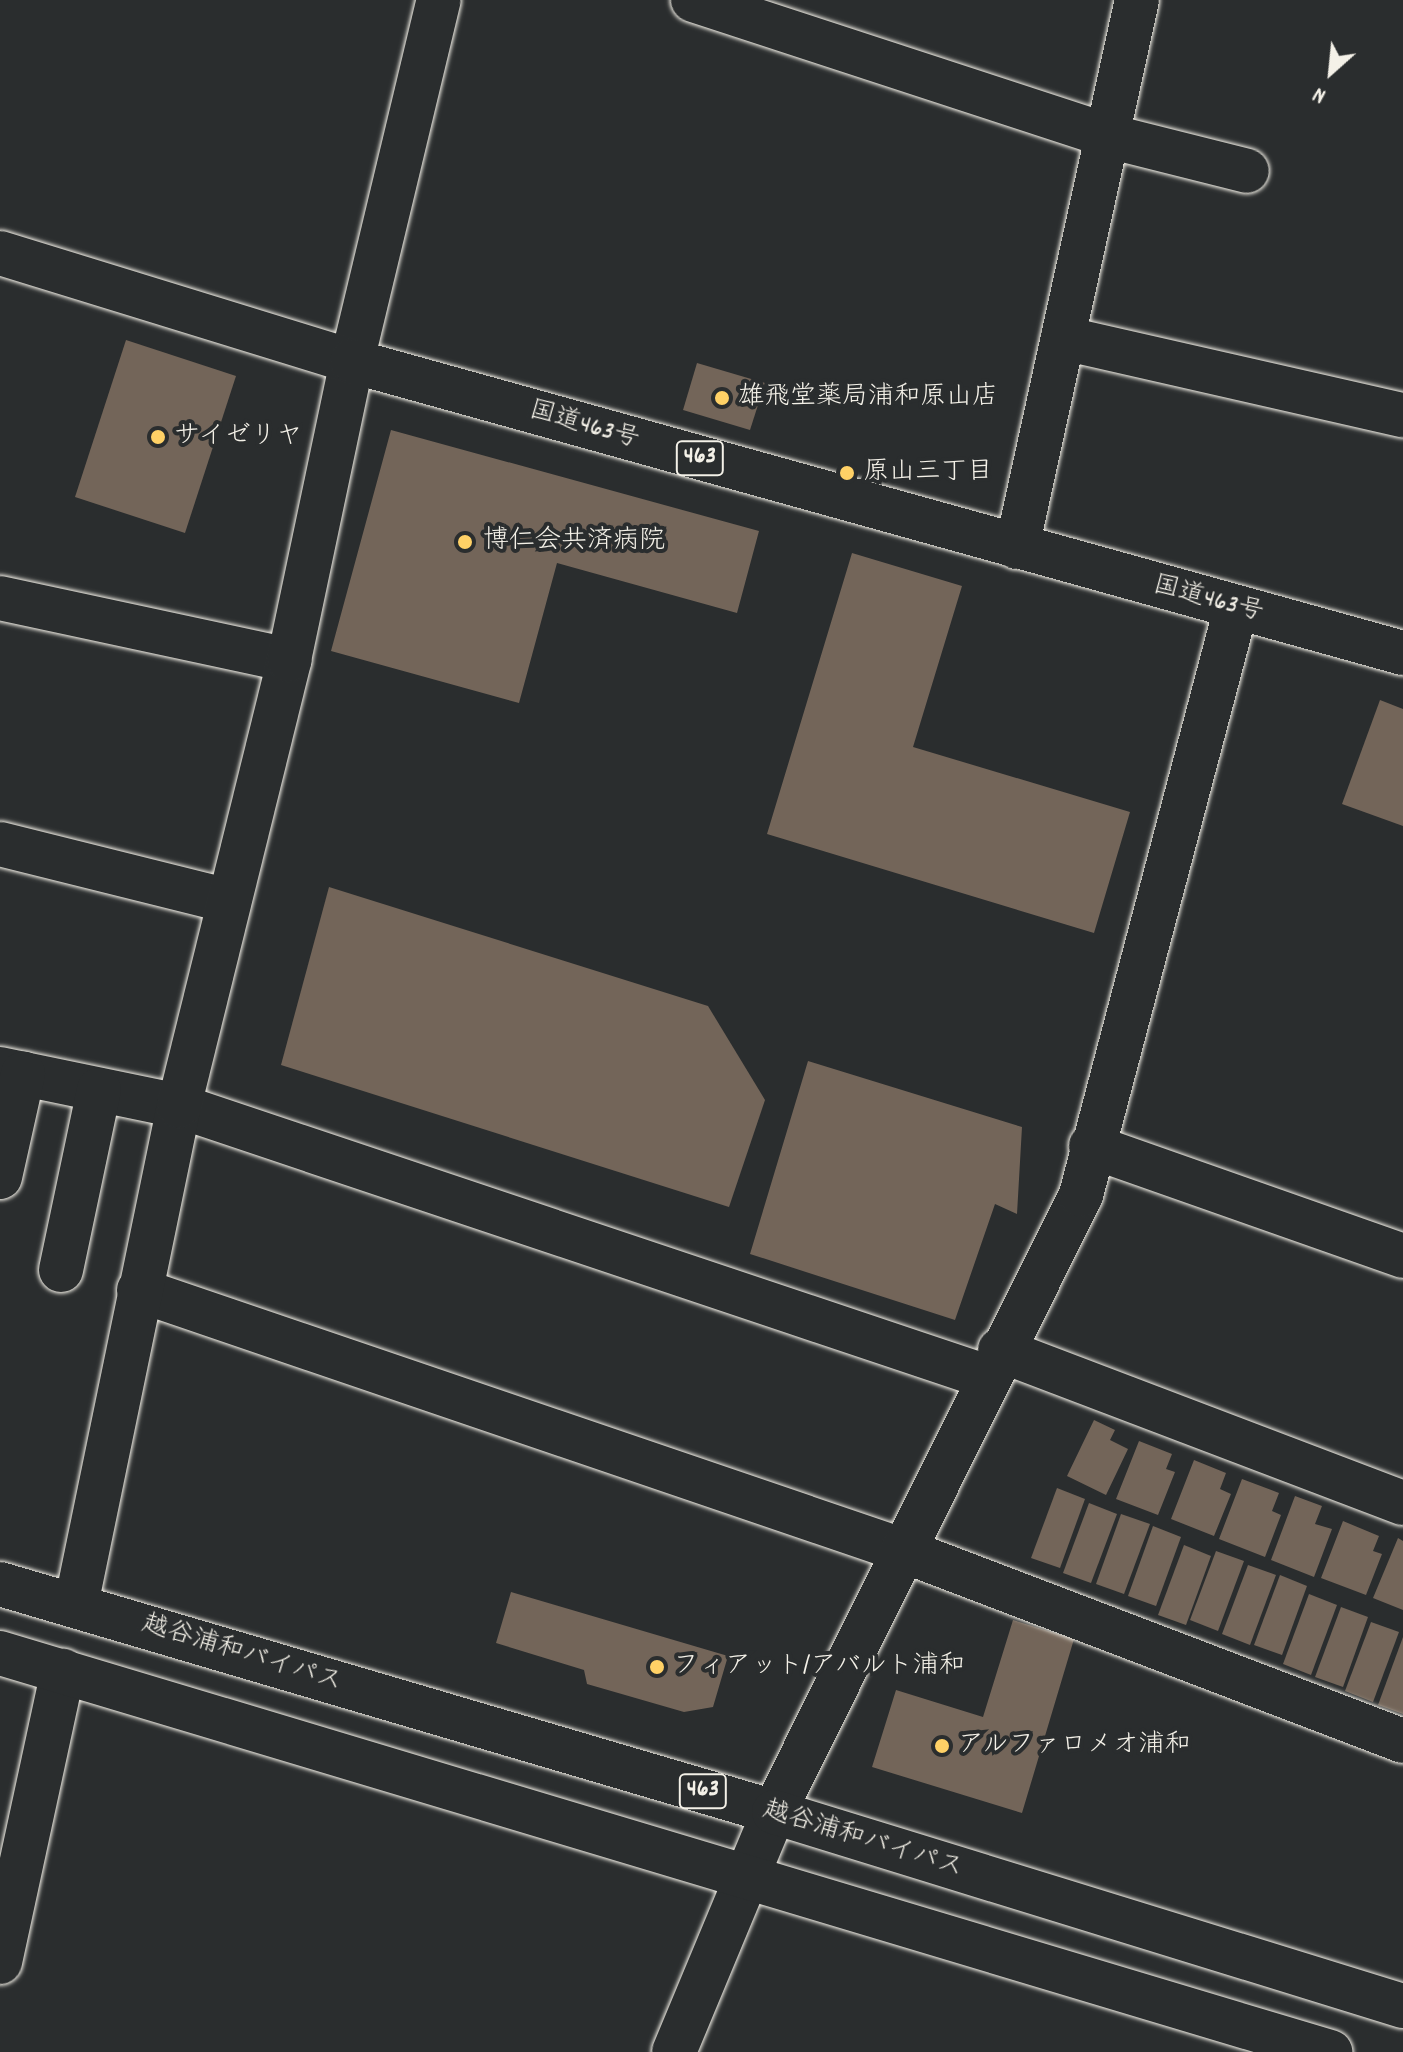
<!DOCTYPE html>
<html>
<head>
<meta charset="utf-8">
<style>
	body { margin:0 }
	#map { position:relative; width:1403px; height:2052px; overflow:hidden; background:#2a2d2e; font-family:Dekko,"Klee One",sans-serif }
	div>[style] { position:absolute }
	.building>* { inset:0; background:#736559 }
	.roads { filter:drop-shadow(0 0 2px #f4f1e8) drop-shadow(0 0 2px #f4f1e8) }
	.minor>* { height:44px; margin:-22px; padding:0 22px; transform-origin:22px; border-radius:22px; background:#2a2d2e }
	.highway>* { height:44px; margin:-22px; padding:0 22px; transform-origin:22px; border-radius:22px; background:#2a2d2e }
	.dots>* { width:22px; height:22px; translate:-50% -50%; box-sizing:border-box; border:4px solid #2a2d2e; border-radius:50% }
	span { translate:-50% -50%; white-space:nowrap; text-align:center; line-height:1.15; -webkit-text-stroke:8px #2a2d2e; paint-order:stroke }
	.shield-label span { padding:2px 6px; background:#2a2d2e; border:2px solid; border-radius:6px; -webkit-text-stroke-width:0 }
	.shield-label { font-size:24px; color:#f4f1e8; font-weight:700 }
	.poi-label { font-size:26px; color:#f4f1e8 }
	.left { translate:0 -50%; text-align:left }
	.street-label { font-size:26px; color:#f4f1e8 }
	.north { position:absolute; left:1291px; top:32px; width:80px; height:80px; -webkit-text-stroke:6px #2a2d2e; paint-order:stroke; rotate:207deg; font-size:22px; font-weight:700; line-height:32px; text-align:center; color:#f4f1e8 }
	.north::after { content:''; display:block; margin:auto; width:28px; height:36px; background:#f4f1e8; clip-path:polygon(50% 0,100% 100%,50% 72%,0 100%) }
</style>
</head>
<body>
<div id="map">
	<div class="building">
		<i style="clip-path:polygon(126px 340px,236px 376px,185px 533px,75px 497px)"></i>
		<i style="clip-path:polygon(697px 363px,765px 383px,750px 430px,683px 410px)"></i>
		<i style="clip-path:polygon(391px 430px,759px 531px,737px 613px,557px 563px,519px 703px,331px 651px)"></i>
		<i style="clip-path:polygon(852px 553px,962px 586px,913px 747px,1130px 812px,1094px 933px,767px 834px)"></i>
		<i style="clip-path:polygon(1380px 700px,1403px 709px,1403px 826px,1342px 804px)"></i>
		<i style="clip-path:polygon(329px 887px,708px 1006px,765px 1100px,729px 1207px,281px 1065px)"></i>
		<i style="clip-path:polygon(808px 1061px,1022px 1127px,1017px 1214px,995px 1204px,955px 1320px,750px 1254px)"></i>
		<i style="clip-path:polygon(1094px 1420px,1115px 1430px,1110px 1440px,1128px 1449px,1106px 1495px,1067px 1476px)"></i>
		<i style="clip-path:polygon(1139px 1441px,1172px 1454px,1166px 1469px,1175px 1472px,1158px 1515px,1116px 1499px)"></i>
		<i style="clip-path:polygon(1194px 1460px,1226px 1473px,1220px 1489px,1231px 1494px,1214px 1536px,1171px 1519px)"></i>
		<i style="clip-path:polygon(1242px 1479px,1279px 1493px,1272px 1511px,1281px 1515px,1265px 1557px,1219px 1539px)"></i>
		<i style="clip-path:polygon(1057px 1488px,1085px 1499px,1060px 1568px,1031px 1558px)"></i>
		<i style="clip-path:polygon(1295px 1496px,1322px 1506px,1315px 1524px,1332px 1529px,1314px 1577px,1271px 1560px)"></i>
		<i style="clip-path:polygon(1089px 1503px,1117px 1514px,1091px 1583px,1063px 1573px)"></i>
		<i style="clip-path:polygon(1121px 1514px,1150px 1524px,1124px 1594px,1096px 1584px)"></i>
		<i style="clip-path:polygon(1343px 1521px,1379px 1536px,1373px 1551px,1382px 1554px,1366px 1595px,1321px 1578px)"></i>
		<i style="clip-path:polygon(1153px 1526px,1181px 1537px,1156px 1606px,1128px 1596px)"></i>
		<i style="clip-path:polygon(1398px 1538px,1403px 1541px,1403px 1610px,1373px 1598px)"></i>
		<i style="clip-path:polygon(1184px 1545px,1211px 1556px,1186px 1625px,1158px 1615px)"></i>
		<i style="clip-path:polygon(1216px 1551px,1244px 1561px,1218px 1631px,1190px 1620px)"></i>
		<i style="clip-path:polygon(1248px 1565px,1276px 1575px,1250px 1645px,1222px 1634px)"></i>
		<i style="clip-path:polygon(1280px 1575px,1307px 1586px,1282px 1655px,1254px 1645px)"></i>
		<i style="clip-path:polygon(511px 1592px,728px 1656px,713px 1707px,684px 1712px,587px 1684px,584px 1670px,496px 1643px)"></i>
		<i style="clip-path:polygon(1309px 1594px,1337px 1605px,1311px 1675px,1283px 1664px)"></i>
		<i style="clip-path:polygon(1341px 1607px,1368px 1617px,1343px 1687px,1315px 1677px)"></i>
		<i style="clip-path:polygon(1013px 1620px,1074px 1639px,1022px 1813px,872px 1767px,896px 1690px,983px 1717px)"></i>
		<i style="clip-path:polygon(1371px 1622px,1399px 1632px,1373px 1702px,1345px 1691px)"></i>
		<i style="clip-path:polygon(1403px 1637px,1403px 1714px,1378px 1705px)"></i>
	</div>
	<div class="roads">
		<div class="minor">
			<i style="left:693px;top:0;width:437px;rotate:18.1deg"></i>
			<i style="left:1108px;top:136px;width:143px;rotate:14.1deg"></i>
			<i style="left:1063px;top:338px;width:349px;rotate:12.8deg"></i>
			<i style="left:1017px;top:547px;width:560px;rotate:-77.63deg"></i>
			<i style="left:0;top:598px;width:296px;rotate:12.1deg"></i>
			<i style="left:0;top:844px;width:236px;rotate:14deg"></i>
			<i style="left:0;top:1069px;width:183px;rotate:11.7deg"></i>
			<i style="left:179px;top:1106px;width:852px;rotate:18.54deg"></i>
			<i style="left:1091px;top:1146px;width:331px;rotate:19.4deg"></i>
			<i style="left:0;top:1177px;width:106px;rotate:-77.4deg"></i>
			<i style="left:61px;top:1270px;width:184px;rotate:-78.1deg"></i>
			<i style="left:139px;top:1290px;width:806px;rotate:18.82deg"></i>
			<i style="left:902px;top:1550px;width:536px;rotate:20.87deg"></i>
			<i style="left:1000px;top:1350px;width:431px;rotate:20.8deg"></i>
			<i style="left:76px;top:1605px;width:510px;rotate:-78.34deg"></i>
			<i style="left:179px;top:1106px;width:459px;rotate:-76.1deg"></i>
			<i style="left:289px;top:660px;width:306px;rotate:-78.1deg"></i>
			<i style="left:352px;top:361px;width:371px;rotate:-76.5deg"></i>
			<i style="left:0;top:1962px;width:298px;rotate:-77.8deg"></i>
			<i style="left:674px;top:2052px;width:260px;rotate:-67.4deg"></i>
			<i style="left:774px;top:1812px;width:689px;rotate:-63.55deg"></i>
			<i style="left:1081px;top:1195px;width:607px;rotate:-75.21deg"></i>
		</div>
		<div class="highway">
			<i style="left:0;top:253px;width:368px;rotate:17.1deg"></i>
			<i style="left:352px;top:361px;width:1091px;rotate:15.53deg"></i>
			<i style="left:0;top:1584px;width:807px;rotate:16.41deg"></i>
			<i style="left:774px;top:1812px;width:658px;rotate:17.14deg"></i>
			<i style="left:0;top:1653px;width:1389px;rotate:16.7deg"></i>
		</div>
	</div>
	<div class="dots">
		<i style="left:722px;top:398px;background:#ffd166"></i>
		<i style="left:158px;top:437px;background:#ffd166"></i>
		<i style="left:847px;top:473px;background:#ffd166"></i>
		<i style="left:465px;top:542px;background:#ffd166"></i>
		<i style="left:657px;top:1667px;background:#ffd166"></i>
		<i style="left:942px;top:1746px;background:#ffd166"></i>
	</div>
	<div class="shield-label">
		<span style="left:700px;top:458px">463</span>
		<span style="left:703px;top:1791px">463</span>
	</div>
	<div class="poi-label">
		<span class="left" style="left:738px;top:398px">雄飛堂薬局浦和原山店</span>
		<span class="left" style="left:174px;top:437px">サイゼリヤ</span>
		<span class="left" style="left:863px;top:473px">原山三丁目</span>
		<span class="left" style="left:483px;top:542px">博仁会共済病院</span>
		<span class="left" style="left:673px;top:1667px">フィアット/アバルト浦和</span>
		<span class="left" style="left:958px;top:1746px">アルファロメオ浦和</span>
	</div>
	<div class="street-label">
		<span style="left:584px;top:426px;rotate:16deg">国道463号</span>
		<span style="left:1208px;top:600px;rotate:15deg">国道463号</span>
		<span style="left:242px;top:1654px;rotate:17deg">越谷浦和バイパス</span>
		<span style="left:863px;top:1840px;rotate:17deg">越谷浦和バイパス</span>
	</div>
	<div class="north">N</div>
</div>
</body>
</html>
